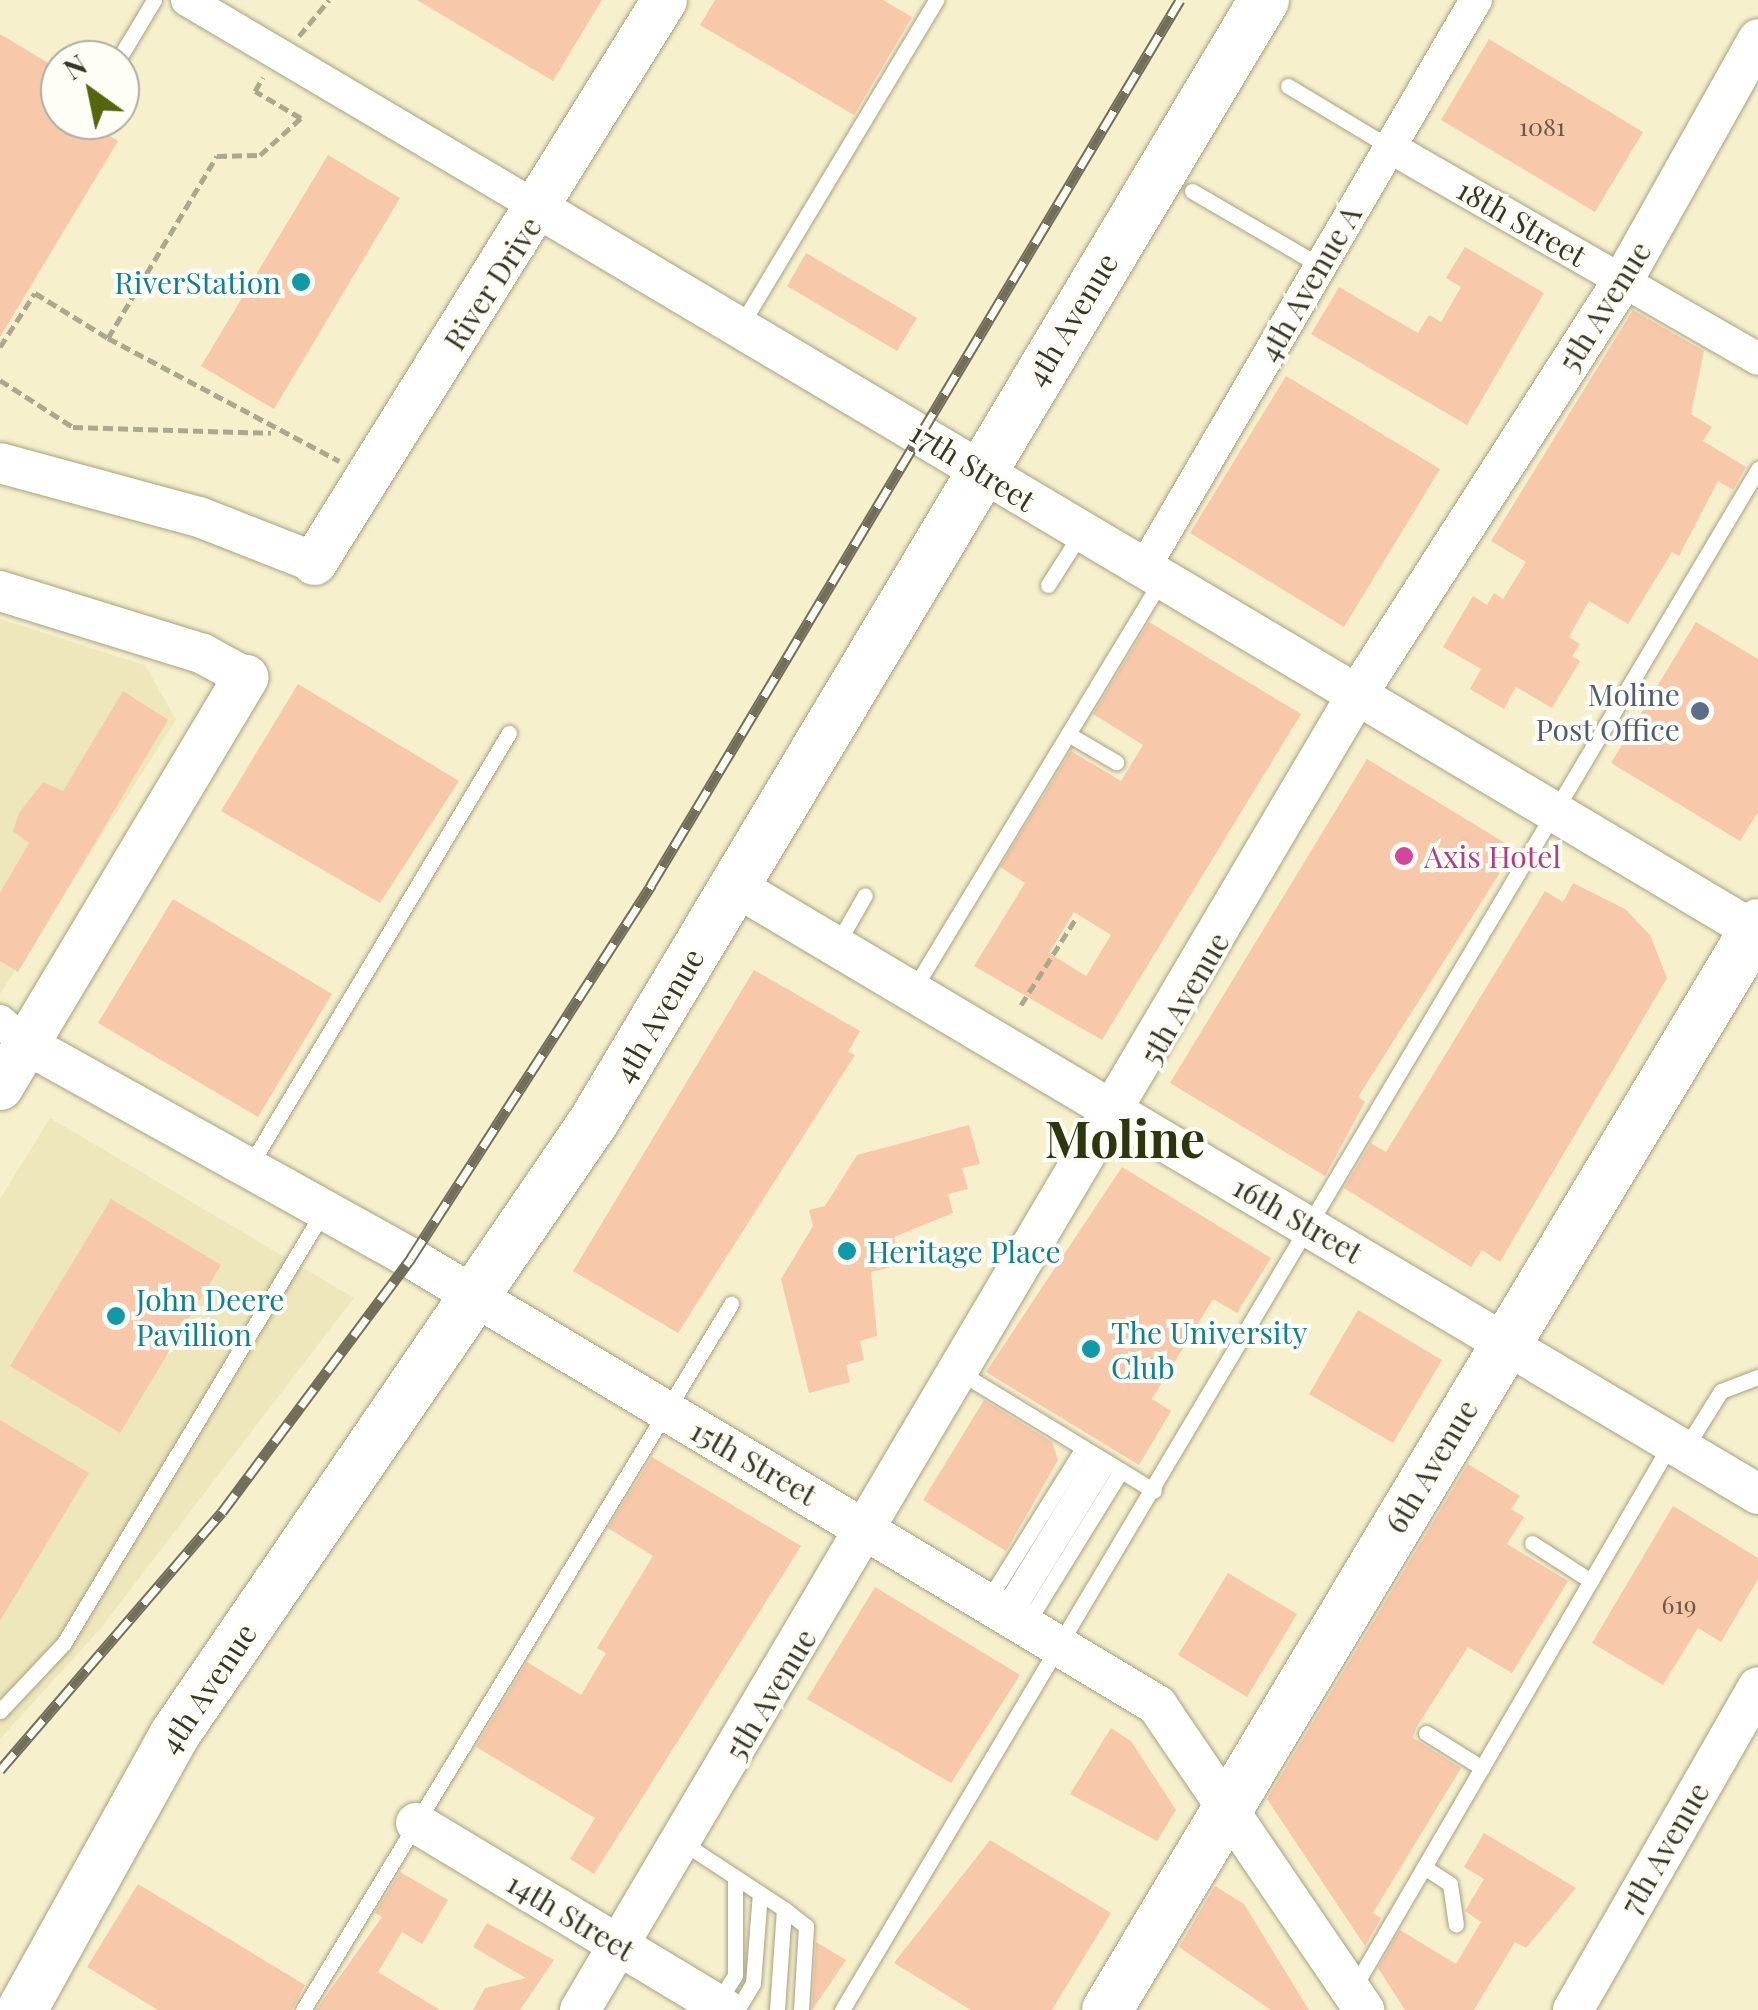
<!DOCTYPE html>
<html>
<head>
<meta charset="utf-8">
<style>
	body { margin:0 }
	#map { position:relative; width:1758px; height:2010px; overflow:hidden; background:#f6f0cd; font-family:"Playfair Display",serif }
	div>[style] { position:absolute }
	.built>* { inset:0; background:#eee7bc }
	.building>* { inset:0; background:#f8c8aa }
	.path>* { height:5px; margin-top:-2.5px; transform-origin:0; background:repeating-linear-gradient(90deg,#aca88d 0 10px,transparent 0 15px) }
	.roads { filter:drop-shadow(0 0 2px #a7a281) drop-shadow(0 0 2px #a7a281) }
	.service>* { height:15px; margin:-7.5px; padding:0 7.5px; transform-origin:7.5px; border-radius:7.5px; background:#fff }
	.minor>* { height:32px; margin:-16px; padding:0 16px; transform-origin:16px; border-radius:16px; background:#fff }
	.tertiary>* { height:40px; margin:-20px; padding:0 20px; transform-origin:20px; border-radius:20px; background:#fff }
	.secondary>* { height:45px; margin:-22.5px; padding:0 22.5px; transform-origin:22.5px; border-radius:22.5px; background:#fff }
	.primary>* { height:50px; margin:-25px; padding:0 25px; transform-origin:25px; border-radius:25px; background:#fff }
	.rail>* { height:11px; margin-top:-5.5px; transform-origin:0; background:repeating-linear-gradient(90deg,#fefdf6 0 22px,#726e5a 0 44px); box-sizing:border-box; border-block:2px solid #726e5a }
	.dots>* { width:28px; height:28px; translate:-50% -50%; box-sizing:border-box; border:5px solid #fefdf6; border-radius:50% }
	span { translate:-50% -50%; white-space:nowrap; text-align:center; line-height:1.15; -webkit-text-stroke:8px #fefdf6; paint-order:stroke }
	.number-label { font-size:25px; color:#675a48 }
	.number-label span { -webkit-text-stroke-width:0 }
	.street-label { font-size:30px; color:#373527 }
	.culture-label { font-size:30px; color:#0d838f }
	.right { translate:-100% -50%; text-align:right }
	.left { translate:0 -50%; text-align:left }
	.service-label { font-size:30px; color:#4e5e75 }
	.hotel-label { font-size:30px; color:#b23c85 }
	.town-label { font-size:50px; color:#2e3610; font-weight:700 }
	.north { position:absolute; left:40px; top:40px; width:100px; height:100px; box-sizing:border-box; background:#fefdf6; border:2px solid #aeada3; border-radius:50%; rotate:327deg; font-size:28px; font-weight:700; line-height:40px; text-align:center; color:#373527 }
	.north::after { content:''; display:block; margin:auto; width:35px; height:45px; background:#55660e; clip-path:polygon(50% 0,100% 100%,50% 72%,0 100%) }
</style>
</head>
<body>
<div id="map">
	<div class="built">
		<i style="clip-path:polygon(0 619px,145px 665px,176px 720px,0 994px)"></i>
		<i style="clip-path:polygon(50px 1118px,354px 1298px,100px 1629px,0 1739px,0 1199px)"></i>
	</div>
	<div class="building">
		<i style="clip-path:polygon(417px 0,602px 0,553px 81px)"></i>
		<i style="clip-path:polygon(715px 0,883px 0,912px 17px,854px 115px,700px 25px)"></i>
		<i style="clip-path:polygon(0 34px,60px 70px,60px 120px,85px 120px,118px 141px,0 337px)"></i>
		<i style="clip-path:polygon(1489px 39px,1643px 132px,1595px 212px,1441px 120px)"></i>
		<i style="clip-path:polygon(328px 155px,400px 198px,274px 409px,201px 366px)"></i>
		<i style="clip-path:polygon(1465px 247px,1544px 293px,1467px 425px,1311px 334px,1339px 287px,1418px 333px,1429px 315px,1441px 322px,1461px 287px,1446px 278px)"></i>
		<i style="clip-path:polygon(806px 253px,917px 318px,897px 351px,787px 286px)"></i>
		<i style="clip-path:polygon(1633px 310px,1704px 351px,1691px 414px,1712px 427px,1703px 441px,1746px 467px,1733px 490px,1718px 481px,1679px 556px,1672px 552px,1628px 624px,1589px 601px,1569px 637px,1580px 644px,1572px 656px,1580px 661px,1552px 708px,1516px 687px,1504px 709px,1470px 689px,1481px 669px,1443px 647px,1473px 596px,1487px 605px,1494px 593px,1503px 599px,1526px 562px,1491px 541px)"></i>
		<i style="clip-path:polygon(1286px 376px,1440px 469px,1344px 627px,1190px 533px)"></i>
		<i style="clip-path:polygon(evenodd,1149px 622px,1301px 714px,1102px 1040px,974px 966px,1025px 883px,1000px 867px,1071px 751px,1121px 781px,1143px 745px,1093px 714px,1149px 622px,1074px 912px,1111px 935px,1086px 976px,1049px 953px,1074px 912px)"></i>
		<i style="clip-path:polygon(1696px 622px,1758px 659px,1758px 812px,1740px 841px,1611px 763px)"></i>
		<i style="clip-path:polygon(298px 684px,459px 781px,380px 903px,221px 811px)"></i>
		<i style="clip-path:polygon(123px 691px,168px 720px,18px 972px,0 961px,0 893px,29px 843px,13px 831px,19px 813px,43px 782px,63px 791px)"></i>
		<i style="clip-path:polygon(1367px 759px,1515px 849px,1358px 1097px,1365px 1102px,1325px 1176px,1170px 1083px)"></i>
		<i style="clip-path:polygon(1573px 883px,1625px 909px,1650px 935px,1667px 978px,1500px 1262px,1482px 1250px,1471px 1267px,1344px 1188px,1371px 1143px,1386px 1152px,1545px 891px,1563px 902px)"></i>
		<i style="clip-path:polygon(173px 899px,332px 994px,258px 1117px,98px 1023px)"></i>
		<i style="clip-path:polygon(754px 970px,860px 1031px,848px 1052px,855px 1055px,678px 1333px,573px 1271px)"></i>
		<i style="clip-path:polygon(969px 1125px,980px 1164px,962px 1168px,968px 1189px,948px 1194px,953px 1213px,894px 1237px,900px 1265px,871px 1272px,877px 1336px,860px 1341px,864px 1360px,846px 1365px,850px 1382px,809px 1393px,781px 1279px,813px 1226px,809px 1210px,825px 1206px,857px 1155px)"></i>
		<i style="clip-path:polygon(1122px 1167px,1271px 1258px,1237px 1313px,1213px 1299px,1152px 1399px,1171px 1411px,1139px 1465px,986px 1372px)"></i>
		<i style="clip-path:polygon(111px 1199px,221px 1265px,120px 1433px,10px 1366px)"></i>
		<i style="clip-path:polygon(1358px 1310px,1442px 1360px,1393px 1443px,1309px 1394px)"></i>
		<i style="clip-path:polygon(984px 1400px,1052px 1442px,1058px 1460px,1006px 1551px,923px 1500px)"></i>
		<i style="clip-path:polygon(0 1420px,89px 1473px,0 1621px)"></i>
		<i style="clip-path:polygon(652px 1457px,801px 1546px,594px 1874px,570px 1859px,595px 1818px,476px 1747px,527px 1662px,581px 1695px,606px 1653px,597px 1648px,653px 1556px,608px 1528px)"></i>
		<i style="clip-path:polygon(1468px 1464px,1520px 1496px,1511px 1509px,1524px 1517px,1507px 1544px,1568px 1581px,1512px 1673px,1468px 1647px,1416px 1728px,1413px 1738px,1461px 1768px,1373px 1913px,1381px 1918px,1365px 1946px,1267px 1799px)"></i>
		<i style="clip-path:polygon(1673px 1506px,1758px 1558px,1758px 1579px,1721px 1642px,1698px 1628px,1663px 1685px,1592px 1643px)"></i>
		<i style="clip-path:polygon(1228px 1573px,1297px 1614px,1247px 1697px,1178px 1655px)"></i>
		<i style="clip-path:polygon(875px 1587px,1020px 1675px,951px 1783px,807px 1699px)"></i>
		<i style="clip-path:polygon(1111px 1728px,1131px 1741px,1176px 1810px,1157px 1841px,1070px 1794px)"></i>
		<i style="clip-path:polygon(1484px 1833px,1576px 1888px,1526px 1948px,1515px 1942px,1474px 2010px,1405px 2010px,1378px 1968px,1400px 1930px,1456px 1964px,1481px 1922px,1465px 1911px,1484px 1879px,1464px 1867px)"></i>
		<i style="clip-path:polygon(990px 1840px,1111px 1913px,1052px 2010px,971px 2010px,894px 1963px)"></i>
		<i style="clip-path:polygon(400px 1872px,448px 1900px,422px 1944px,402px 1932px,378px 1972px,440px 2010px,316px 2010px,382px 1917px,375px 1913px)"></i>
		<i style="clip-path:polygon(138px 1884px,305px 1985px,292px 2010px,158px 2010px,87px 1967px)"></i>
		<i style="clip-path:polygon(1215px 1886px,1244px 1904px,1309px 2010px,1271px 2010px,1179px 1947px)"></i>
		<i style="clip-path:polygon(487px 1923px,554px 1960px,520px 2010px,473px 2010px,485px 1988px,526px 1978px,473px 1947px)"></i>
		<i style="clip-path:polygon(816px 1942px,846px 1960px,812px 2010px)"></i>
	</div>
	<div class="path">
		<i style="left:299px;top:36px;width:47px;rotate:-50.2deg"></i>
		<i style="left:108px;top:338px;width:262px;rotate:28deg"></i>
		<i style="left:0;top:347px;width:64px;rotate:-57.1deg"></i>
		<i style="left:35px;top:293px;width:86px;rotate:31.7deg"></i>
		<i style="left:108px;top:338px;width:212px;rotate:-59.1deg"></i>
		<i style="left:217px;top:156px;width:43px;rotate:-1.3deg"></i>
		<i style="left:260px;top:155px;width:55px;rotate:-42.1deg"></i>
		<i style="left:301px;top:118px;width:53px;rotate:-149.6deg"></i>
		<i style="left:255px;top:91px;width:16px;rotate:-60deg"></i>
		<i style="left:0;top:380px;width:87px;rotate:32.8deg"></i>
		<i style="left:73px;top:427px;width:198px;rotate:1.7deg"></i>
		<i style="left:1021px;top:1005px;width:101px;rotate:-57.6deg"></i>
	</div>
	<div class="roads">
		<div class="service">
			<i style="left:118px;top:60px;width:70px;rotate:-59deg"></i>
			<i style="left:1288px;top:86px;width:117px;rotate:31deg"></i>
			<i style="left:1192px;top:191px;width:147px;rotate:30.2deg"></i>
			<i style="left:741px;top:325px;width:379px;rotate:-59deg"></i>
			<i style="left:1048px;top:585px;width:62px;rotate:-57.6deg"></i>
			<i style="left:1068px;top:734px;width:56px;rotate:30.3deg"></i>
			<i style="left:837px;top:944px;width:56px;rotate:-60.3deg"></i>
			<i style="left:913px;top:990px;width:477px;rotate:-58.8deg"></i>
			<i style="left:249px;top:1167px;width:506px;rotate:-59.08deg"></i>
			<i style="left:961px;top:1373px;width:226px;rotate:31.4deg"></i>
			<i style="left:1686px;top:1447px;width:66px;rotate:-58deg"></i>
			<i style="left:1721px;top:1391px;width:40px;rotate:-21deg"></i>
			<i style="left:1532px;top:1543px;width:70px;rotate:32.8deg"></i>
			<i style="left:988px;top:1600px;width:179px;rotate:-58deg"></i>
			<i style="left:1002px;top:1608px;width:178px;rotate:-58.5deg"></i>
			<i style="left:1014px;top:1615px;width:179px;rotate:-58.3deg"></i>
			<i style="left:1027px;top:1623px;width:179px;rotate:-58.3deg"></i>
			<i style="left:0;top:1711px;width:93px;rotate:-46.7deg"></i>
			<i style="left:64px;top:1643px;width:503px;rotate:-59deg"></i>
			<i style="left:1426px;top:1733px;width:66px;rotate:32deg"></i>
			<i style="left:682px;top:1842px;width:122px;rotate:33.3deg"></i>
			<i style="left:784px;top:1909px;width:101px;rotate:94deg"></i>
			<i style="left:1424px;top:1867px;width:31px;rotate:33deg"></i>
			<i style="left:1450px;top:1884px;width:41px;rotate:81.7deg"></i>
			<i style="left:784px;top:1909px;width:28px;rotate:38deg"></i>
			<i style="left:806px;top:1926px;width:84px;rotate:93.4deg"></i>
			<i style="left:1353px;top:1989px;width:632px;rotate:-59.78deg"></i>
			<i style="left:717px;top:2003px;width:33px;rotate:-57deg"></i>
			<i style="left:735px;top:1975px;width:98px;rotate:-90deg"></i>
			<i style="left:303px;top:2010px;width:826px;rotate:-58.77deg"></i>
			<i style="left:737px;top:2010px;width:31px;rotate:-59deg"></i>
			<i style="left:753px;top:1983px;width:90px;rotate:-85.6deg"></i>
			<i style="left:842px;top:2010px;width:1793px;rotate:-59.27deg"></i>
		</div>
		<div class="minor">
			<i style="left:187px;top:0;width:410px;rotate:30.6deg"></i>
			<i style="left:1388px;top:146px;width:427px;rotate:29.9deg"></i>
			<i style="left:1144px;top:568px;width:658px;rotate:-59.69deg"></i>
			<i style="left:0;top:1021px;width:35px;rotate:41deg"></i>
		</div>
		<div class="tertiary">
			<i style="left:540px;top:209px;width:1417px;rotate:30.73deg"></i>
			<i style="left:0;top:463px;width:206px;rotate:15.2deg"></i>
			<i style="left:199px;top:517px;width:123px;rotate:21.4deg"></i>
			<i style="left:0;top:591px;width:213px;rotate:17.2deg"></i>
			<i style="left:203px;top:654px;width:48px;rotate:28.7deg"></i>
			<i style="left:733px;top:885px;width:1192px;rotate:30.72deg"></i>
			<i style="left:26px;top:1044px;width:440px;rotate:29.1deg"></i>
			<i style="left:411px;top:1258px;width:870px;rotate:30.93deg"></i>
			<i style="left:1157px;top:1705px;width:369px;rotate:55.8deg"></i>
			<i style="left:416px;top:1823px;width:362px;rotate:31.1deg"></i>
			<i style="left:580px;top:2010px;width:1530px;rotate:-59.43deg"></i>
			<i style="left:1358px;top:693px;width:491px;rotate:-57.3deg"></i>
			<i style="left:1623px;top:280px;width:276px;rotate:-60.7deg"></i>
			<i style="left:1573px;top:2010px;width:372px;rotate:-60.2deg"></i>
		</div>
		<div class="secondary">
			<i style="left:314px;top:562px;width:662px;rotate:-58.09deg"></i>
			<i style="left:0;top:1087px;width:478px;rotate:-59.1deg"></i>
		</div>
		<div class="primary">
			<i style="left:22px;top:2010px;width:316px;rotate:-61deg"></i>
			<i style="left:175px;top:1734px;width:743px;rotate:-55.65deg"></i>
			<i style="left:594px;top:1121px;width:1306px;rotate:-59.13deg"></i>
			<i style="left:1107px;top:2010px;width:1266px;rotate:-59.06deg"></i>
		</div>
	</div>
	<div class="rail">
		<i style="left:0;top:1770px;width:340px;rotate:-49.3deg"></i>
		<i style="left:222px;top:1512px;width:317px;rotate:-53.3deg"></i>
		<i style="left:411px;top:1258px;width:444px;rotate:-57.2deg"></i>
		<i style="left:651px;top:885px;width:1031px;rotate:-59.13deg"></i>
	</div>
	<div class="dots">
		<i style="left:301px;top:282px;background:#0f9aa8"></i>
		<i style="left:1700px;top:711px;background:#5c6f8a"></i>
		<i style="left:1404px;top:856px;background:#d1479c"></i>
		<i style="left:847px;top:1251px;background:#0f9aa8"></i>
		<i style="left:116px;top:1316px;background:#0f9aa8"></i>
		<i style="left:1091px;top:1349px;background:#0f9aa8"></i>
	</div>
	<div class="number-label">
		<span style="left:1542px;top:126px">1081</span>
		<span style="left:1679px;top:1604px">619</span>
	</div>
	<div class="street-label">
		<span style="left:1522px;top:222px;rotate:30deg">18th Street</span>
		<span style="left:492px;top:283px;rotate:-57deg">River Drive</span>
		<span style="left:1309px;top:283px;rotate:-60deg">4th Avenue A</span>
		<span style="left:1604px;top:306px;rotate:-58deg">5th Avenue</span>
		<span style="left:1071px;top:319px;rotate:-59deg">4th Avenue</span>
		<span style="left:973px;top:466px;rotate:32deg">17th Street</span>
		<span style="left:1184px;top:998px;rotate:-60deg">5th Avenue</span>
		<span style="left:658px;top:1015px;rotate:-60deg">4th Avenue</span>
		<span style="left:1298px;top:1219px;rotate:30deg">16th Street</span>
		<span style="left:754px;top:1462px;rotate:30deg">15th Street</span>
		<span style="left:1431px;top:1466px;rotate:-59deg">6th Avenue</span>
		<span style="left:207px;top:1688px;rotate:-56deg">4th Avenue</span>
		<span style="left:770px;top:1694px;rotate:-59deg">5th Avenue</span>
		<span style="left:1664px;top:1848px;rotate:-60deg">7th Avenue</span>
		<span style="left:571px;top:1916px;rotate:31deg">14th Street</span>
	</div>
	<div class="culture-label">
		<span class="right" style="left:281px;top:282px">RiverStation</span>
		<span class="left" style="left:867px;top:1251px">Heritage Place</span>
		<span class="left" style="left:136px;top:1316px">John Deere<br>Pavillion</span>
		<span class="left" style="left:1111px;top:1349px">The University<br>Club</span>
	</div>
	<div class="service-label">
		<span class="right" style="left:1680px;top:711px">Moline<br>Post Office</span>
	</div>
	<div class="hotel-label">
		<span class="left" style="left:1424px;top:856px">Axis Hotel</span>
	</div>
	<div class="town-label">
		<span style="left:1125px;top:1138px">Moline</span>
	</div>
	<div class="north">N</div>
</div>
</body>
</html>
